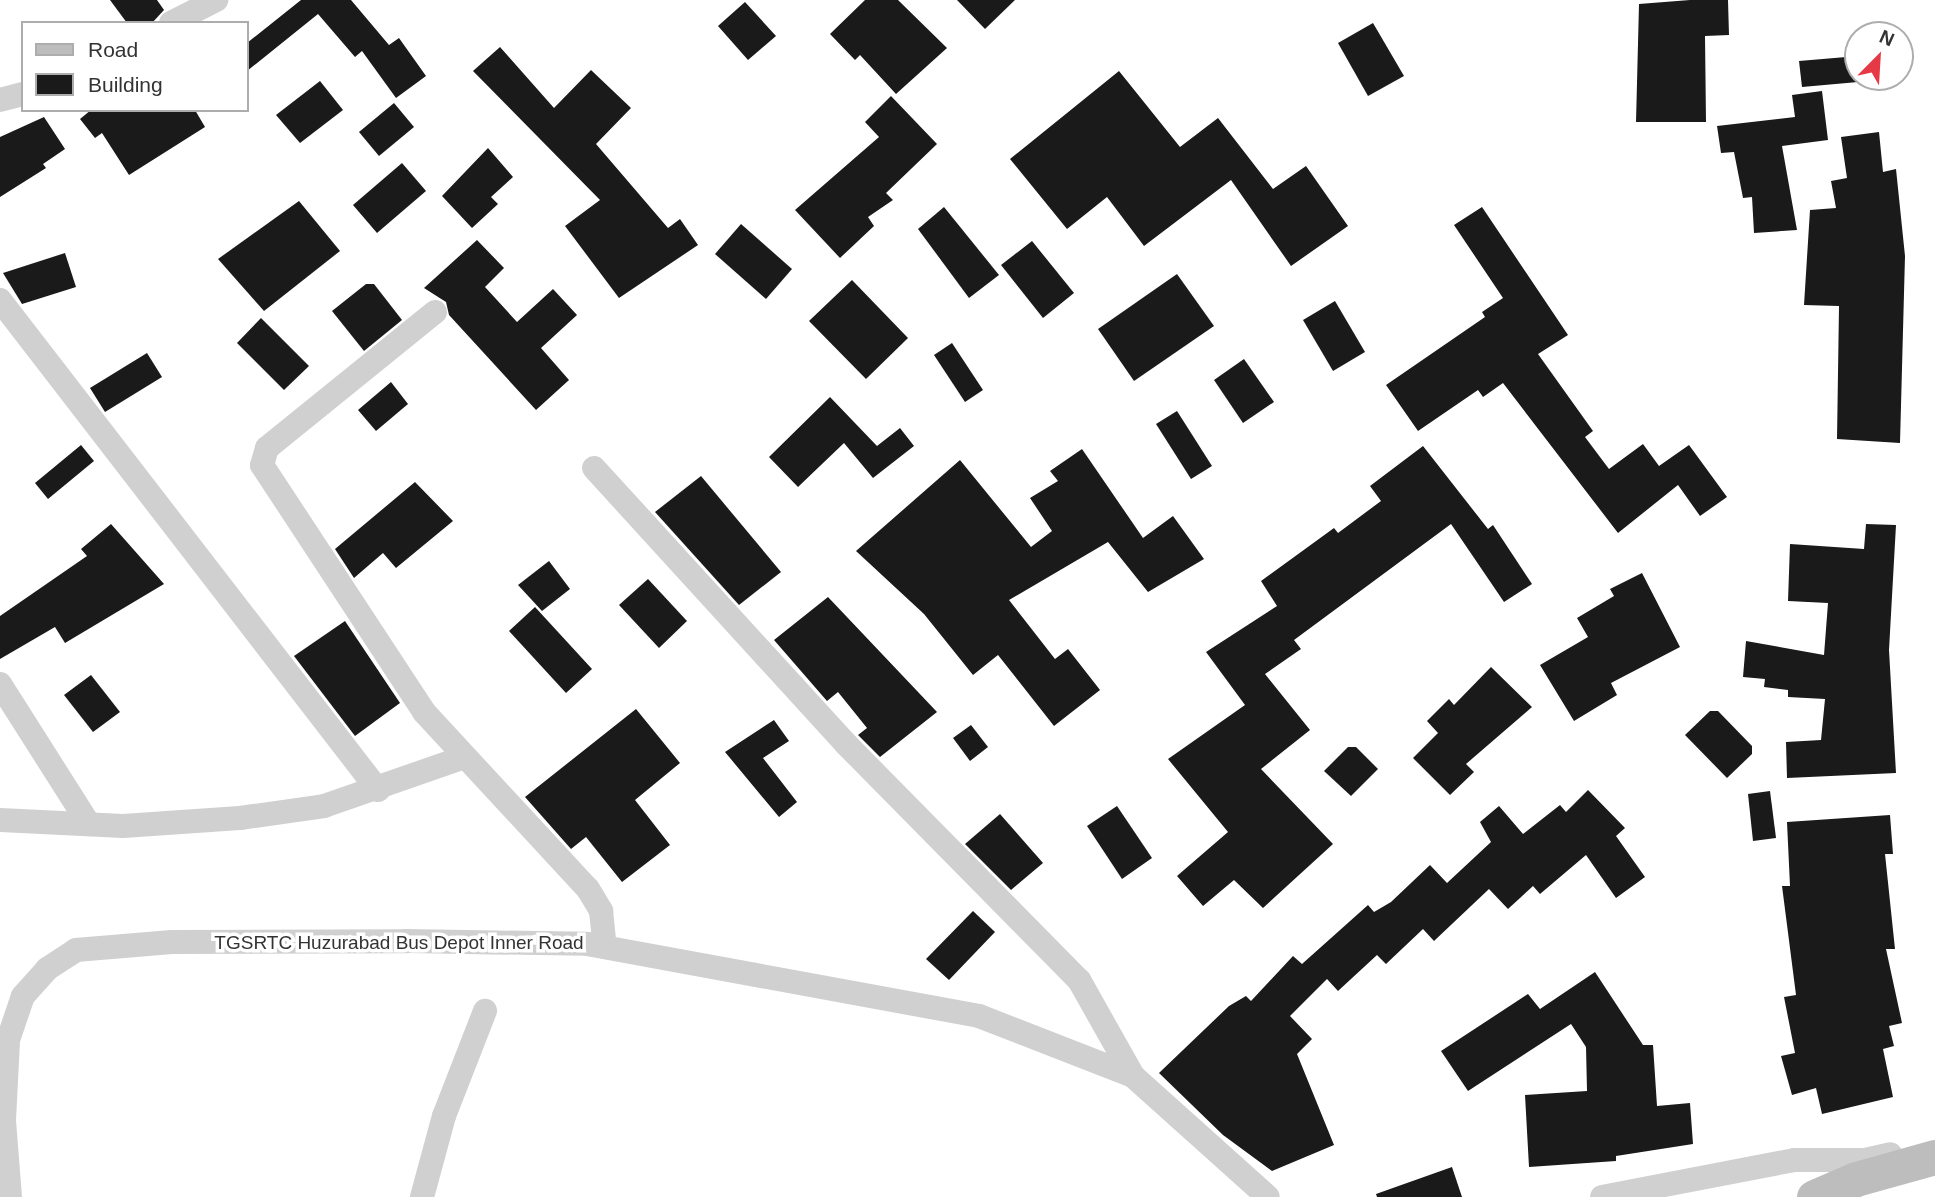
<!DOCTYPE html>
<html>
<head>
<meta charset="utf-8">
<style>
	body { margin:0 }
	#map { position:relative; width:1935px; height:1197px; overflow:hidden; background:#fff; font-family:Arial,sans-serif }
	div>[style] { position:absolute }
	.building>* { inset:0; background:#1a1a1a }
	.street>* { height:24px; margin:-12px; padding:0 12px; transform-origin:12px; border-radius:12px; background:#d0d0d0 }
	.secondary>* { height:35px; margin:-17.5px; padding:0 17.5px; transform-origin:17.5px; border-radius:17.5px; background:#bdbdbd }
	span { translate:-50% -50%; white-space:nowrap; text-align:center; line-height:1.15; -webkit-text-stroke:7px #fff; paint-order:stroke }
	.street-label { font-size:19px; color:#333 }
	.legend { position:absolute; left:21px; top:21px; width:228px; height:91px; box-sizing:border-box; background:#fff; border:2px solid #adadad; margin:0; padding:9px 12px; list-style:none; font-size:21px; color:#333 }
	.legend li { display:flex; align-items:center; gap:14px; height:35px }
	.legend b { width:35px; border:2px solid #adadad }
	.north { position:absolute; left:1844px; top:21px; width:70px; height:70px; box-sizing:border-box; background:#fff; border:2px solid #adadad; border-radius:50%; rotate:24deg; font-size:19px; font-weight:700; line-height:28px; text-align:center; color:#333 }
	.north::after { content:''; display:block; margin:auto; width:24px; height:32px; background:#e63946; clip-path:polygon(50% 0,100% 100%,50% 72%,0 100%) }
</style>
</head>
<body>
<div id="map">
	<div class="building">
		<i style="clip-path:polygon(110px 0,157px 0,164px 10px,152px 23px,127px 23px)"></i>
		<i style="clip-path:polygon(301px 0,351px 0,389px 45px,399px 38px,426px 76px,396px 98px,362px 51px,355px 57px,318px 14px,247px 71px,247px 43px)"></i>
		<i style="clip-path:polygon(865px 0,898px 0,947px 48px,896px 94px,860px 55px,855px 60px,830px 34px)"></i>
		<i style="clip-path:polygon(957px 0,1015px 0,985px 29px)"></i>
		<i style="clip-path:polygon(1690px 0,1728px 0,1729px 35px,1705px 36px,1706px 122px,1636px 122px,1639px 4px)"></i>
		<i style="clip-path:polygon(745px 2px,776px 36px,748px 60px,718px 26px)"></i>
		<i style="clip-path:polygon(1373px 23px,1404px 76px,1368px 96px,1338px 43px)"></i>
		<i style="clip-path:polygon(500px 47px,554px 108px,591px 70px,631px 108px,596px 144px,668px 228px,680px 219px,698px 245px,619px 298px,565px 226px,600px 200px,473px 71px)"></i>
		<i style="clip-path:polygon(1858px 56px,1858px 82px,1802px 87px,1799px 61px)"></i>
		<i style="clip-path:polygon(1119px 71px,1180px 147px,1218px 118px,1273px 189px,1306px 166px,1348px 226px,1291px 266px,1231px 180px,1144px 246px,1107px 197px,1067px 229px,1010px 159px)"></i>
		<i style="clip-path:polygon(320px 81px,343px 110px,300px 143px,276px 115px)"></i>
		<i style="clip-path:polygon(1822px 91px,1828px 140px,1782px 146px,1797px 230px,1754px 233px,1752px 197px,1743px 198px,1734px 152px,1721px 153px,1717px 126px,1795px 117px,1792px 95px)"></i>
		<i style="clip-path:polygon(891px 96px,937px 144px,886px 193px,893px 200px,868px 217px,874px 226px,840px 258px,795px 210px,879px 137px,865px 122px)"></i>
		<i style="clip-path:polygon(394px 103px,414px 127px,379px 156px,359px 132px)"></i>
		<i style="clip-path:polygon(91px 110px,195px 110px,205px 127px,129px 175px,102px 133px,95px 138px,80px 119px)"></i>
		<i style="clip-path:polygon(44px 117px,65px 149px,43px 164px,46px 168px,0 197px,0 137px)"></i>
		<i style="clip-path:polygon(1879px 132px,1883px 172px,1896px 169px,1905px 256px,1900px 443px,1837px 439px,1839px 306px,1804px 305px,1810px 210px,1836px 208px,1831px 181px,1847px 178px,1841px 137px)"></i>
		<i style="clip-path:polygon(488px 148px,513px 177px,491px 197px,498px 204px,472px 228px,442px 196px)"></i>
		<i style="clip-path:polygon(402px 163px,426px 191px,377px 233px,353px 205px)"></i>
		<i style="clip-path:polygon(299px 201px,340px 251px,264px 311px,218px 259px)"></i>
		<i style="clip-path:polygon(944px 207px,999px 275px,969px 298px,918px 229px)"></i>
		<i style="clip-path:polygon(1482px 207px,1568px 335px,1538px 354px,1593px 431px,1585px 437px,1609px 469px,1643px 444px,1659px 466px,1689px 445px,1727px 497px,1700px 516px,1678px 485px,1618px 533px,1503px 383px,1483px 397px,1478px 390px,1418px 431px,1386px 385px,1485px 317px,1482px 312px,1503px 298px,1454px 225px)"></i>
		<i style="clip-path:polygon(741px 224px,792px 269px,766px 299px,715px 254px)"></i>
		<i style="clip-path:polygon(477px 240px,504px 268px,485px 287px,517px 322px,553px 289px,577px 315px,541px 348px,569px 380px,536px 410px,449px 315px,446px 302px,424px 288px)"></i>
		<i style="clip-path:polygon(1032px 241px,1074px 293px,1043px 318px,1001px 265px)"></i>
		<i style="clip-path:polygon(65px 253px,76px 287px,22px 304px,3px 273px)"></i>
		<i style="clip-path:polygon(1177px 274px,1214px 326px,1134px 381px,1098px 329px)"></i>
		<i style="clip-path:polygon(852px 280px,908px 338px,866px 379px,809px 321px)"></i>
		<i style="clip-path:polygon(366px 284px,374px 284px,402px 320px,364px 351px,332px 311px)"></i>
		<i style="clip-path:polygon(1335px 301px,1365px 352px,1333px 371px,1303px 320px)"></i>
		<i style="clip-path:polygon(261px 318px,309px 366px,284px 390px,237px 343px)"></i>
		<i style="clip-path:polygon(952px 343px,983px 390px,965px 402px,934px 355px)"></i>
		<i style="clip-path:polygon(147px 353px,162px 377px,105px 412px,90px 388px)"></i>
		<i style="clip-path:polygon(1244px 359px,1274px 402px,1243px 423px,1214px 380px)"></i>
		<i style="clip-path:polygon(391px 382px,408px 404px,376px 431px,358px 410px)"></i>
		<i style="clip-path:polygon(830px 397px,877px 446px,900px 428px,914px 446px,873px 478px,844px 443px,798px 487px,769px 457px)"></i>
		<i style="clip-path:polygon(1177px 411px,1212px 466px,1191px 479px,1156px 424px)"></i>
		<i style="clip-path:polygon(81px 445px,94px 461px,48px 499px,35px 483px)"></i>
		<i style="clip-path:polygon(1423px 446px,1488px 529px,1493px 525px,1532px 584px,1504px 602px,1451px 524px,1294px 640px,1301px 649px,1265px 674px,1310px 730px,1261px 769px,1333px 844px,1263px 908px,1234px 880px,1203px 906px,1177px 876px,1228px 832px,1168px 759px,1245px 705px,1206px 652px,1277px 606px,1261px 581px,1334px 528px,1338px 533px,1381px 501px,1370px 486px)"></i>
		<i style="clip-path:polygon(1082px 449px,1143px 538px,1173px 516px,1204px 559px,1148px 592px,1108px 542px,1009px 600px,1055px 659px,1068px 649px,1100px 690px,1054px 726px,998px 655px,973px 675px,924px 614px,856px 551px,960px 460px,1031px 547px,1052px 531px,1030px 498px,1058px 481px,1050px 471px)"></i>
		<i style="clip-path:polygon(701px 476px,781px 572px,739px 605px,655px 512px)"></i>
		<i style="clip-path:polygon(415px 482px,453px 521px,396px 568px,383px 553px,354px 578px,335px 549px)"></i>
		<i style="clip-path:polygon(111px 524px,164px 584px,65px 643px,55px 627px,0 659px,0 616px,87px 556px,81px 549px)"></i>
		<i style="clip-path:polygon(1866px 524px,1896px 525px,1889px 650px,1896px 773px,1787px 778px,1786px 742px,1821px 740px,1825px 699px,1788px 697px,1788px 690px,1764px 687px,1765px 679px,1743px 677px,1746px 641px,1824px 655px,1828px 603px,1788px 601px,1790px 544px,1864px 549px)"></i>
		<i style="clip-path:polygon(549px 561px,570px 589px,542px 611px,518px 585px)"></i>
		<i style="clip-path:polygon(1642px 573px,1680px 647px,1611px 683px,1617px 695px,1574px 721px,1540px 665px,1588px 637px,1577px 618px,1614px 596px,1610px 589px)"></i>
		<i style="clip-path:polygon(648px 579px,687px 621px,659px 648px,619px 605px)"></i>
		<i style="clip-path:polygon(828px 597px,937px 712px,880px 757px,858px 735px,867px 728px,838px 692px,827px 701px,774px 640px)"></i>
		<i style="clip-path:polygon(535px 607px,592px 669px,566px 693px,509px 631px)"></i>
		<i style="clip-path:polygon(345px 621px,400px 703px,355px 736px,294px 656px)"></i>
		<i style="clip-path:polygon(1491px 667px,1532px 707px,1466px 764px,1474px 772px,1450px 795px,1413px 758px,1438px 733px,1427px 721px,1449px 699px,1454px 705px)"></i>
		<i style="clip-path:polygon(91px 675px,120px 712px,93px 732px,64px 695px)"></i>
		<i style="clip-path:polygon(636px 709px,680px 763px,635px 800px,670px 845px,622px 882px,586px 837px,571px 849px,525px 797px)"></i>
		<i style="clip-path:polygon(1710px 711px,1718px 711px,1752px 746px,1752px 754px,1727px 778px,1685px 735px)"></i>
		<i style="clip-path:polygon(774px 720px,789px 741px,763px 758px,797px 802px,779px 817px,725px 752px)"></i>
		<i style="clip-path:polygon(971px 725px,988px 747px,970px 761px,953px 738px)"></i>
		<i style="clip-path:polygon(1348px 747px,1356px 747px,1378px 769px,1351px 796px,1324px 771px)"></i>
		<i style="clip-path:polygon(1588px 790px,1625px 828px,1616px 836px,1645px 877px,1616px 898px,1586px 855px,1540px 894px,1533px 886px,1508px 909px,1489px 889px,1434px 941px,1423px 929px,1386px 964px,1377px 955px,1338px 991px,1327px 979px,1290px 1016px,1312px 1039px,1297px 1054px,1334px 1145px,1272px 1171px,1223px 1135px,1159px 1073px,1229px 1006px,1246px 996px,1251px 1001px,1293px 956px,1302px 964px,1368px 905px,1374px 912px,1391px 902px,1430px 865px,1447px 883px,1491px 842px,1480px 822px,1499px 806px,1523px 834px,1560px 805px,1566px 812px)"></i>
		<i style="clip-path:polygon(1770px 791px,1776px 838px,1753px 841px,1748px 794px)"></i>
		<i style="clip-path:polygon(1117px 806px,1152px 858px,1122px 879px,1087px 826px)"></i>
		<i style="clip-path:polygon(1000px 814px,1043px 863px,1011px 890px,965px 844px)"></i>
		<i style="clip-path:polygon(1890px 815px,1893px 854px,1885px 854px,1895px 949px,1886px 949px,1902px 1023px,1889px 1026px,1894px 1046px,1883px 1049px,1893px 1097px,1822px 1114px,1816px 1088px,1792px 1095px,1781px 1056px,1795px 1053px,1784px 997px,1796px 995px,1782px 886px,1790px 886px,1787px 822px)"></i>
		<i style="clip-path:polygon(973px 911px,995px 932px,949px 980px,926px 959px)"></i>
		<i style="clip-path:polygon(1595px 972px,1643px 1045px,1653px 1045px,1657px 1106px,1690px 1103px,1693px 1144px,1616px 1156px,1616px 1161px,1529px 1167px,1525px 1095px,1587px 1091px,1586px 1047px,1571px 1024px,1468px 1091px,1441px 1051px,1528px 994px,1540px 1009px)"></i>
		<i style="clip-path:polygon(1452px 1167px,1462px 1197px,1377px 1197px,1376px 1194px)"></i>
	</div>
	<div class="street">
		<i style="left:171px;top:23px;width:51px;rotate:-27.1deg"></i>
		<i style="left:0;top:100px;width:24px;rotate:-15deg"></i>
		<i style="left:0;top:300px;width:619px;rotate:52.35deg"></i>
		<i style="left:435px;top:312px;width:216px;rotate:141deg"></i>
		<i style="left:267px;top:448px;width:18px;rotate:106deg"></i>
		<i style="left:262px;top:465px;width:295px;rotate:56.7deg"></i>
		<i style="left:424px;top:712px;width:241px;rotate:47.2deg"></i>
		<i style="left:588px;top:889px;width:26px;rotate:59deg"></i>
		<i style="left:601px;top:911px;width:36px;rotate:84deg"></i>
		<i style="left:594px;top:468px;width:374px;rotate:47.6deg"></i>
		<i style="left:846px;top:744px;width:332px;rotate:45.4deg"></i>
		<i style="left:1079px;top:980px;width:110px;rotate:60.6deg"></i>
		<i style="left:0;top:684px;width:166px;rotate:57.6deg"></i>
		<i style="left:0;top:820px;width:123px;rotate:2.8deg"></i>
		<i style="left:123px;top:826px;width:117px;rotate:-3.9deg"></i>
		<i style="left:240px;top:818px;width:85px;rotate:-8.1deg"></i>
		<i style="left:324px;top:806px;width:146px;rotate:-19.2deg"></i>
		<i style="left:10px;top:1197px;width:77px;rotate:-94.5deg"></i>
		<i style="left:4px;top:1120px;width:80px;rotate:-87.1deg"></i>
		<i style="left:8px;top:1040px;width:46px;rotate:-71.2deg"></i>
		<i style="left:23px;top:996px;width:36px;rotate:-48deg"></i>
		<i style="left:47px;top:969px;width:35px;rotate:-33deg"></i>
		<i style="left:76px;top:950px;width:96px;rotate:-4.8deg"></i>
		<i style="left:172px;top:942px;width:234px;rotate:-0.2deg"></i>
		<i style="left:406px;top:941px;width:181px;rotate:0.9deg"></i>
		<i style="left:587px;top:944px;width:399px;rotate:10.4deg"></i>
		<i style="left:979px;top:1016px;width:165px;rotate:21.3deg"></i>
		<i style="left:1133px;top:1076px;width:181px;rotate:41.9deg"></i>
		<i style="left:422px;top:1197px;width:84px;rotate:-74.8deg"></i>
		<i style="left:444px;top:1116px;width:113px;rotate:-68.7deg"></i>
		<i style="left:1602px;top:1197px;width:196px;rotate:-10.9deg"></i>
		<i style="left:1794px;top:1160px;width:71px"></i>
		<i style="left:1865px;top:1160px;width:26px;rotate:-13deg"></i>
	</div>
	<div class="secondary">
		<i style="left:1814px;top:1197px;width:46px;rotate:-23.2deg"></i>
		<i style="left:1856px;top:1179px;width:82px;rotate:-15.6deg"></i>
	</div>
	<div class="street-label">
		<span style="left:399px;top:943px">TGSRTC Huzurabad Bus Depot Inner Road</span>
	</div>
	<ul class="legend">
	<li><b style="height:9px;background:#bdbdbd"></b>Road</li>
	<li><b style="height:19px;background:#1a1a1a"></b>Building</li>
	</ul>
	<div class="north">N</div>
</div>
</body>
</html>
